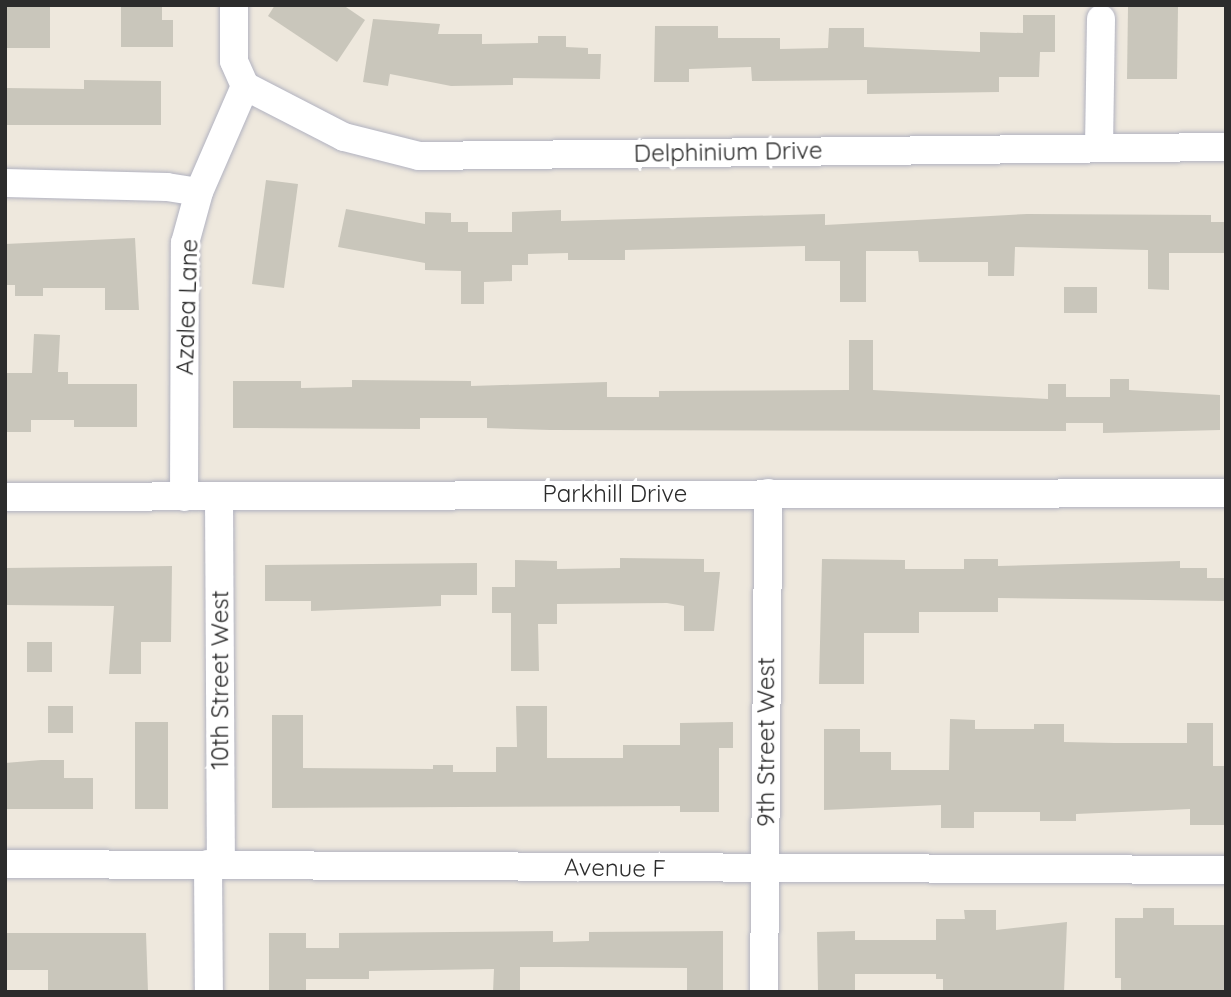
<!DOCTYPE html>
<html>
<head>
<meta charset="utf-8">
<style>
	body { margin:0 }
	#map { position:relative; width:1231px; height:997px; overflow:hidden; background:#eee8dd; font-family:Quicksand,sans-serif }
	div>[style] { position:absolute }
	.building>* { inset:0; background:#c9c6bb }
	.roads { filter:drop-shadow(0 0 2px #b1b2c0) drop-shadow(0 0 2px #b1b2c0) }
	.minor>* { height:28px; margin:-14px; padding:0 14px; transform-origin:14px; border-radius:14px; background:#fff }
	span { translate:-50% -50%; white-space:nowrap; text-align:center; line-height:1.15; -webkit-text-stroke:7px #fff; paint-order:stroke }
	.street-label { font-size:24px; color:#2c2c2c }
	.frame { position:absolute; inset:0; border:7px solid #2c2c2c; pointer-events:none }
</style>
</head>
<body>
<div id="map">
	<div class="building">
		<i style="clip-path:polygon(5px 5px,50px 5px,50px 48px,5px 48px)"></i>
		<i style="clip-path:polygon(121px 5px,162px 5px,162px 20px,173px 20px,173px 47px,121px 47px)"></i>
		<i style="clip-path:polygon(275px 5px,343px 5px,365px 20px,337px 62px,268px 16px)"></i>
		<i style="clip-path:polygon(1128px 7px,1178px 7px,1177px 79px,1127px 79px)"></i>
		<i style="clip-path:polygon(1023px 15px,1055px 15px,1055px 52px,1040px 52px,1039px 77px,999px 77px,999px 92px,867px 94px,867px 80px,752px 81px,751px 67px,689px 69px,689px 82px,654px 82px,655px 26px,718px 26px,718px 38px,780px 38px,780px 49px,828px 48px,829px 28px,864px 28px,864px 47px,980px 52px,980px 32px,1023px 33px)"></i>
		<i style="clip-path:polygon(373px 19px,440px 24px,438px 34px,482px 34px,482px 44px,538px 43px,538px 36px,566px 36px,566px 47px,588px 48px,588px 54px,601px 54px,600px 79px,513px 78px,513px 85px,451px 86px,390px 74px,388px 86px,363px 82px)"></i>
		<i style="clip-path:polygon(84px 80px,161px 81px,161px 125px,5px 125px,5px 88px,84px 89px)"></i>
		<i style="clip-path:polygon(266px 180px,298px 184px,284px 288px,252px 284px)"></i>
		<i style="clip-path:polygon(346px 209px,425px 224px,425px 212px,451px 213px,451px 222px,468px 222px,468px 232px,512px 232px,512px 212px,561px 210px,561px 221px,825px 214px,825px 225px,1027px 214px,1211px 215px,1211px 222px,1225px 222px,1225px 253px,1169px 253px,1169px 290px,1148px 289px,1148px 250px,1015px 247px,1014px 276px,988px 276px,988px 262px,919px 262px,918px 251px,866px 251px,866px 302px,840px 302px,840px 261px,805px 261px,805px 246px,625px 250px,625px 260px,568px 260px,568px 253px,528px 254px,528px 265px,512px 265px,512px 281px,484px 282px,484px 304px,461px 304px,461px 271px,425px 270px,425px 263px,338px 247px)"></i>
		<i style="clip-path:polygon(135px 238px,139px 310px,105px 310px,105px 288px,43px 288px,43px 296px,15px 296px,15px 285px,5px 285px,5px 244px)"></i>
		<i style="clip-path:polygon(1064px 287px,1097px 287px,1097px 313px,1064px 313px)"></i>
		<i style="clip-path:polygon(34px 334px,60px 335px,58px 372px,68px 372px,68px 384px,137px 384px,137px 427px,74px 427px,74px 420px,31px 420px,31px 432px,5px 432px,5px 373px,32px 373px)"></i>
		<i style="clip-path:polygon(849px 340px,873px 340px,873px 390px,1048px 399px,1048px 384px,1066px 384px,1066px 397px,1110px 397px,1110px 379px,1129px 379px,1129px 390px,1220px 395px,1220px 430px,1103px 433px,1103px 423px,1066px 423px,1066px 431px,550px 430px,487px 428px,487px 418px,420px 418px,420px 429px,233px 428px,233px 381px,301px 381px,301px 388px,352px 387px,352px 380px,471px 381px,471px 386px,607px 382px,607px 397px,659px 397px,659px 391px,849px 390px)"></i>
		<i style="clip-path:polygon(620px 558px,704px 559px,704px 572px,720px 572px,714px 631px,684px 631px,684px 606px,667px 603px,557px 604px,557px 624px,538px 624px,539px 671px,511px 671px,511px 613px,492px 613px,492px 587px,515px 587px,515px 560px,557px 561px,557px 569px,620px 568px)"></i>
		<i style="clip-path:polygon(822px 559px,905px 560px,905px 569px,964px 569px,964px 559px,998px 559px,998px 566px,1180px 561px,1180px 568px,1207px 568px,1207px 578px,1225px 578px,1225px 601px,998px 598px,998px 612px,919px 612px,919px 633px,864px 633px,864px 684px,819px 684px)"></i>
		<i style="clip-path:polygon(477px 563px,477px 595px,441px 595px,441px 606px,311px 611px,311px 601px,265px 601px,265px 565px)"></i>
		<i style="clip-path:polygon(172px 566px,171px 642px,141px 642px,141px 674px,109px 674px,114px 606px,5px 605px,5px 568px)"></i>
		<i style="clip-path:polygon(27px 642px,52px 642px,52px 672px,27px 672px)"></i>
		<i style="clip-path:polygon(48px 706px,73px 706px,73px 733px,48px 733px)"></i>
		<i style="clip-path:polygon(516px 706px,547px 706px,547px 758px,623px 758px,623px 745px,680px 745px,680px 723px,733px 722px,733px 748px,719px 748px,719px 812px,680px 812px,680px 806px,272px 808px,272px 715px,303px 715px,303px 768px,433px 769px,433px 765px,453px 765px,453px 772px,496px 772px,496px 747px,517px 747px)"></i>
		<i style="clip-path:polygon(950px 719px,975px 720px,975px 729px,1034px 729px,1034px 724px,1064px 724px,1064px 742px,1115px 743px,1187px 743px,1187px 723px,1213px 723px,1213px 766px,1224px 766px,1224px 825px,1190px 825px,1190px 809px,1076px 814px,1076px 821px,1040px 821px,1040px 812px,974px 812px,974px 828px,941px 828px,941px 805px,824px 810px,824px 729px,860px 729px,860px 752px,891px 752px,891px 770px,949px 770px)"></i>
		<i style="clip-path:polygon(135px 722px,168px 722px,168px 809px,135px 809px)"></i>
		<i style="clip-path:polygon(41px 760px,64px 760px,64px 778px,93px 778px,93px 809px,5px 809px,5px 763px)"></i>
		<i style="clip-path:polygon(1143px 908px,1174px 908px,1174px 925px,1226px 925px,1226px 992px,1121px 992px,1121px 978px,1115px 978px,1115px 918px,1143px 918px)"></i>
		<i style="clip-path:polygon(964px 910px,996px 910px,996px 930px,1067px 922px,1064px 992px,943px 992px,943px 979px,936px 979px,936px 974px,855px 974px,855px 992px,818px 992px,817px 932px,855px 931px,855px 940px,936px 940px,936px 919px,965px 919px)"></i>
		<i style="clip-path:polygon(553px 931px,553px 942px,589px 941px,589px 932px,723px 931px,723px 992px,687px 992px,687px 968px,560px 967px,520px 967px,520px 992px,493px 992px,494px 969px,369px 971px,369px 979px,306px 979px,306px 992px,269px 992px,269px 933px,306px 933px,306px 948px,339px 948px,339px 933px)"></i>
		<i style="clip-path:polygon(5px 933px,146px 933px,148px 992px,48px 991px,48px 970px,5px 970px)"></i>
	</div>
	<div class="roads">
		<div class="minor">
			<i style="left:245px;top:86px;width:111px;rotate:27.3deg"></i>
			<i style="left:344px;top:137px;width:77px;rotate:14.2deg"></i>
			<i style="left:419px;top:156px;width:807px;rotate:-0.64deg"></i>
			<i style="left:1099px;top:147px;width:128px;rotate:-89.1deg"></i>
			<i style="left:5px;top:183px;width:162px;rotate:1.4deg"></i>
			<i style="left:167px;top:187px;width:32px;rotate:9deg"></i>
			<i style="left:5px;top:497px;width:1221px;rotate:-0.19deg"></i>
			<i style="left:184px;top:497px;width:254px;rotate:-89.8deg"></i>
			<i style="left:185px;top:243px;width:53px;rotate:-74.6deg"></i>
			<i style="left:199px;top:192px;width:116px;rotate:-66.5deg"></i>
			<i style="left:245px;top:86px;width:27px;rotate:-114deg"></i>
			<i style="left:234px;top:61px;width:56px;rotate:-90deg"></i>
			<i style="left:219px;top:497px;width:367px;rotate:89.7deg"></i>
			<i style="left:5px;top:864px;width:1221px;rotate:0.28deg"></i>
			<i style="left:208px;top:864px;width:128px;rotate:89.6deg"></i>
			<i style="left:764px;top:992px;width:499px;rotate:-89.5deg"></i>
		</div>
	</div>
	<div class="street-label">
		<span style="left:728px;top:152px;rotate:-1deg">Delphinium Drive</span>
		<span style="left:187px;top:307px;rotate:-88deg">Azalea Lane</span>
		<span style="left:615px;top:494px">Parkhill Drive</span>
		<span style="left:220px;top:680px;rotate:-90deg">10th Street West</span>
		<span style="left:766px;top:742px;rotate:-90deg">9th Street West</span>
		<span style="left:615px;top:868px;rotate:1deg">Avenue F</span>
	</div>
	<div class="frame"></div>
</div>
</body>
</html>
